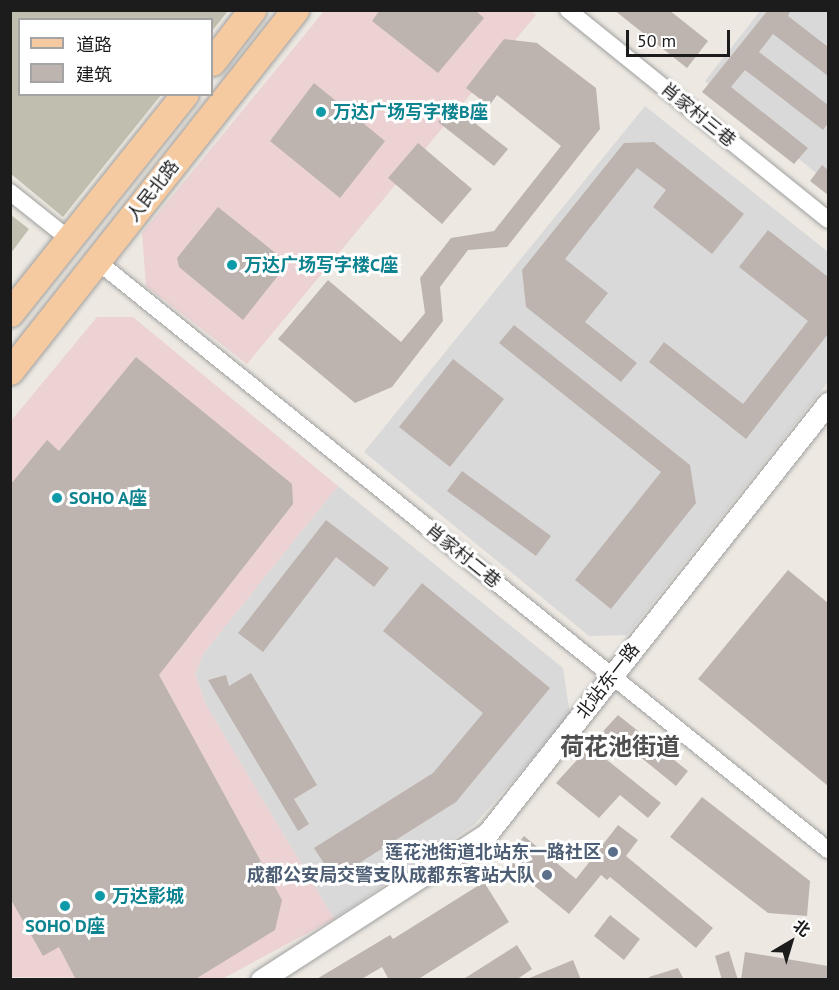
<!DOCTYPE html>
<html>
<head>
<meta charset="utf-8">
<style>
	body { margin:0 }
	#map { position:relative; width:839px; height:990px; overflow:hidden; background:#ede9e2; font-family:"PT Sans","Noto Sans SC",sans-serif }
	div>[style] { position:absolute }
	.residential>* { inset:0; background:#dad9d9 }
	.commercial>* { inset:0; background:#edd2d3 }
	.construction>* { inset:0; background:#c0bfaf }
	.building>* { inset:0; background:#bdb4af }
	.roads { filter:drop-shadow(0 0 2px #a0a0a0) drop-shadow(0 0 2px #a0a0a0) }
	.minor>* { height:16px; margin:-8px; padding:0 8px; transform-origin:8px; border-radius:8px; background:#fff }
	.tertiary>* { height:21px; margin:-10.5px; padding:0 10.5px; transform-origin:10.5px; border-radius:10.5px; background:#fff }
	.primary>* { height:27px; margin:-13.5px; padding:0 13.5px; transform-origin:13.5px; border-radius:13.5px; background:#f5caa0 }
	.dots>* { width:16px; height:16px; translate:-50% -50%; box-sizing:border-box; border:3px solid #fff; border-radius:50% }
	span { translate:-50% -50%; white-space:nowrap; text-align:center; line-height:1.15; -webkit-text-stroke:6px #fff; paint-order:stroke }
	.culture-label { font-size:18px; color:#0d838f; font-weight:700 }
	.left { translate:0 -50%; text-align:left }
	.street-label { font-size:18px; color:#1c1c1c }
	.service-label { font-size:18px; color:#4e5e75; font-weight:700 }
	.right { translate:-100% -50%; text-align:right }
	.district-label { font-size:24px; color:#4f4f4f; font-weight:700 }
	.frame { position:absolute; inset:0; border:12px solid #1c1c1c; pointer-events:none }
	.legend { position:absolute; left:18px; top:18px; width:195px; height:78px; box-sizing:border-box; background:#fff; border:2px solid #a4a4a4; margin:0; padding:8px 10px; list-style:none; font-size:18px; color:#1c1c1c }
	.legend li { display:flex; align-items:center; gap:12px; height:30px }
	.legend b { width:30px; border:2px solid #a4a4a4 }
	.north { position:absolute; left:761px; top:912px; width:60px; height:60px; -webkit-text-stroke:4px #fff; paint-order:stroke; rotate:38deg; font-size:16px; font-weight:700; line-height:24px; text-align:center; color:#1c1c1c }
	.north::after { content:''; display:block; margin:auto; width:21px; height:27px; background:#1c1c1c; clip-path:polygon(50% 0,100% 100%,50% 72%,0 100%) }
	.scale { position:absolute; left:626px; top:30px; width:104px; height:27px; box-sizing:border-box; border:3px solid #1c1c1c; border-top:0; padding-left:8px; font-size:18px; line-height:21px; white-space:nowrap; color:#1c1c1c; -webkit-text-stroke:4px #fff; paint-order:stroke }
</style>
</head>
<body>
<div id="map">
	<div class="residential">
		<i style="clip-path:polygon(760px 11px,828px 11px,828px 183px,705px 81px)"></i>
		<i style="clip-path:polygon(645px 106px,828px 252px,828px 382px,627px 635px,589px 636px,364px 452px)"></i>
		<i style="clip-path:polygon(338px 486px,563px 668px,570px 715px,475px 824px,334px 919px,206px 705px,195px 674px,203px 654px)"></i>
	</div>
	<div class="commercial">
		<i style="clip-path:polygon(530px 10px,536px 15px,247px 364px,146px 286px,142px 233px,324px 11px)"></i>
		<i style="clip-path:polygon(97px 317px,133px 317px,338px 486px,203px 654px,195px 674px,206px 705px,334px 919px,222px 979px,11px 977px,10px 422px)"></i>
	</div>
	<div class="construction">
		<i style="clip-path:polygon(10px 11px,11px 10px,228px 11px,212px 31px,212px 20px,20px 20px,20px 94px,161px 95px,63px 217px,11px 174px)"></i>
		<i style="clip-path:polygon(11px 215px,29px 229px,11px 253px)"></i>
	</div>
	<div class="building">
		<i style="clip-path:polygon(380px 10px,475px 10px,484px 18px,438px 73px,372px 21px)"></i>
		<i style="clip-path:polygon(614px 10px,669px 10px,708px 41px,687px 68px)"></i>
		<i style="clip-path:polygon(768px 10px,791px 10px,788px 16px,828px 47px,828px 76px,773px 34px,759px 52px,828px 105px,828px 123px,823px 130px,745px 70px,731px 87px,808px 148px,794px 164px,702px 92px)"></i>
		<i style="clip-path:polygon(504px 39px,537px 43px,596px 88px,600px 129px,507px 247px,468px 250px,440px 287px,443px 321px,392px 387px,355px 403px,278px 339px,328px 280px,401px 342px,425px 313px,420px 278px,451px 238px,494px 231px,561px 146px,497px 95px,489px 106px,466px 88px)"></i>
		<i style="clip-path:polygon(314px 83px,385px 141px,340px 198px,270px 141px)"></i>
		<i style="clip-path:polygon(452px 105px,508px 149px,494px 166px,438px 122px)"></i>
		<i style="clip-path:polygon(654px 142px,744px 214px,712px 254px,653px 207px,666px 190px,637px 168px,565px 259px,608px 293px,585px 322px,637px 363px,621px 382px,526px 307px,522px 270px,624px 143px)"></i>
		<i style="clip-path:polygon(418px 143px,472px 189px,442px 224px,388px 178px)"></i>
		<i style="clip-path:polygon(822px 165px,828px 170px,828px 195px,810px 181px)"></i>
		<i style="clip-path:polygon(218px 207px,288px 263px,243px 320px,179px 267px,177px 258px)"></i>
		<i style="clip-path:polygon(768px 230px,828px 277px,828px 334px,746px 439px,649px 362px,664px 342px,743px 404px,808px 321px,739px 267px)"></i>
		<i style="clip-path:polygon(514px 325px,690px 465px,696px 503px,611px 609px,575px 580px,661px 472px,499px 343px)"></i>
		<i style="clip-path:polygon(136px 357px,292px 484px,293px 504px,159px 675px,282px 900px,275px 930px,194px 980px,76px 980px,59px 947px,43px 956px,10px 898px,10px 485px,47px 440px,59px 451px)"></i>
		<i style="clip-path:polygon(453px 359px,504px 399px,450px 467px,399px 427px)"></i>
		<i style="clip-path:polygon(462px 471px,551px 536px,536px 556px,447px 491px)"></i>
		<i style="clip-path:polygon(326px 520px,389px 568px,374px 587px,336px 557px,263px 652px,238px 633px)"></i>
		<i style="clip-path:polygon(788px 570px,828px 603px,828px 786px,698px 679px)"></i>
		<i style="clip-path:polygon(422px 583px,550px 688px,456px 802px,334px 879px,314px 848px,433px 773px,483px 713px,383px 631px)"></i>
		<i style="clip-path:polygon(251px 673px,317px 785px,294px 799px,309px 824px,298px 831px,208px 680px,226px 675px,229px 686px)"></i>
		<i style="clip-path:polygon(618px 715px,688px 771px,676px 786px,617px 738px,602px 756px,661px 803px,648px 818px,620px 795px,599px 818px,556px 783px)"></i>
		<i style="clip-path:polygon(702px 797px,810px 881px,807px 916px,768px 913px,670px 837px)"></i>
		<i style="clip-path:polygon(618px 825px,638px 840px,626px 856px,713px 928px,696px 948px,610px 877px,607px 880px,601px 875px,569px 914px,504px 861px,524px 836px,576px 879px)"></i>
		<i style="clip-path:polygon(484px 882px,509px 922px,417px 980px,389px 980px,382px 967px,360px 980px,315px 980px,390px 935px,393px 939px)"></i>
		<i style="clip-path:polygon(610px 915px,640px 939px,624px 960px,594px 936px)"></i>
		<i style="clip-path:polygon(517px 945px,532px 969px,516px 980px,462px 980px)"></i>
		<i style="clip-path:polygon(729px 951px,738px 980px,722px 980px,715px 956px)"></i>
		<i style="clip-path:polygon(745px 952px,828px 966px,828px 980px,741px 980px)"></i>
		<i style="clip-path:polygon(573px 960px,581px 980px,527px 980px,527px 979px)"></i>
		<i style="clip-path:polygon(678px 968px,684px 980px,649px 980px,649px 977px)"></i>
	</div>
	<div class="roads">
		<div class="minor">
			<i style="left:568px;top:10px;width:334px;rotate:38.9deg"></i>
			<i style="left:10px;top:192px;width:75px;rotate:38.5deg"></i>
			<i style="left:97px;top:261px;width:939px;rotate:38.86deg"></i>
		</div>
		<div class="tertiary">
			<i style="left:261px;top:980px;width:269px;rotate:-32.9deg"></i>
			<i style="left:487px;top:834px;width:550px;rotate:-51.65deg"></i>
		</div>
		<div class="primary">
			<i style="left:212px;top:62px;width:66px;rotate:-52.4deg"></i>
			<i style="left:10px;top:313px;width:280px;rotate:-51.4deg"></i>
			<i style="left:10px;top:371px;width:460px;rotate:-51.7deg"></i>
		</div>
	</div>
	<div class="dots">
		<i style="left:321px;top:112px;background:#0f9aa8"></i>
		<i style="left:232px;top:265px;background:#0f9aa8"></i>
		<i style="left:57px;top:498px;background:#0f9aa8"></i>
		<i style="left:613px;top:852px;background:#5c6f8a"></i>
		<i style="left:547px;top:875px;background:#5c6f8a"></i>
		<i style="left:100px;top:896px;background:#0f9aa8"></i>
		<i style="left:65px;top:906px;background:#0f9aa8"></i>
	</div>
	<div class="culture-label">
		<span class="left" style="left:333px;top:112px">万达广场写字楼B座</span>
		<span class="left" style="left:244px;top:265px">万达广场写字楼C座</span>
		<span class="left" style="left:69px;top:498px">SOHO A座</span>
		<span class="left" style="left:112px;top:896px">万达影城</span>
		<span style="left:65px;top:926px">SOHO D座</span>
	</div>
	<div class="street-label">
		<span style="left:698px;top:115px;rotate:39deg">肖家村三巷</span>
		<span style="left:153px;top:191px;rotate:-52deg">人民北路</span>
		<span style="left:463px;top:556px;rotate:39deg">肖家村二巷</span>
		<span style="left:608px;top:681px;rotate:-52deg">北站东一路</span>
	</div>
	<div class="service-label">
		<span class="right" style="left:601px;top:852px">莲花池街道北站东一路社区</span>
		<span class="right" style="left:535px;top:875px">成都公安局交警支队成都东客站大队</span>
	</div>
	<div class="district-label">
		<span style="left:620px;top:747px">荷花池街道</span>
	</div>
	<div class="frame"></div>
	<ul class="legend">
	<li><b style="height:8px;background:#f5caa0"></b>道路</li>
	<li><b style="height:16px;background:#bdb4af"></b>建筑</li>
	</ul>
	<div class="north">北</div>
	<div class="scale">50 m</div>
</div>
</body>
</html>
